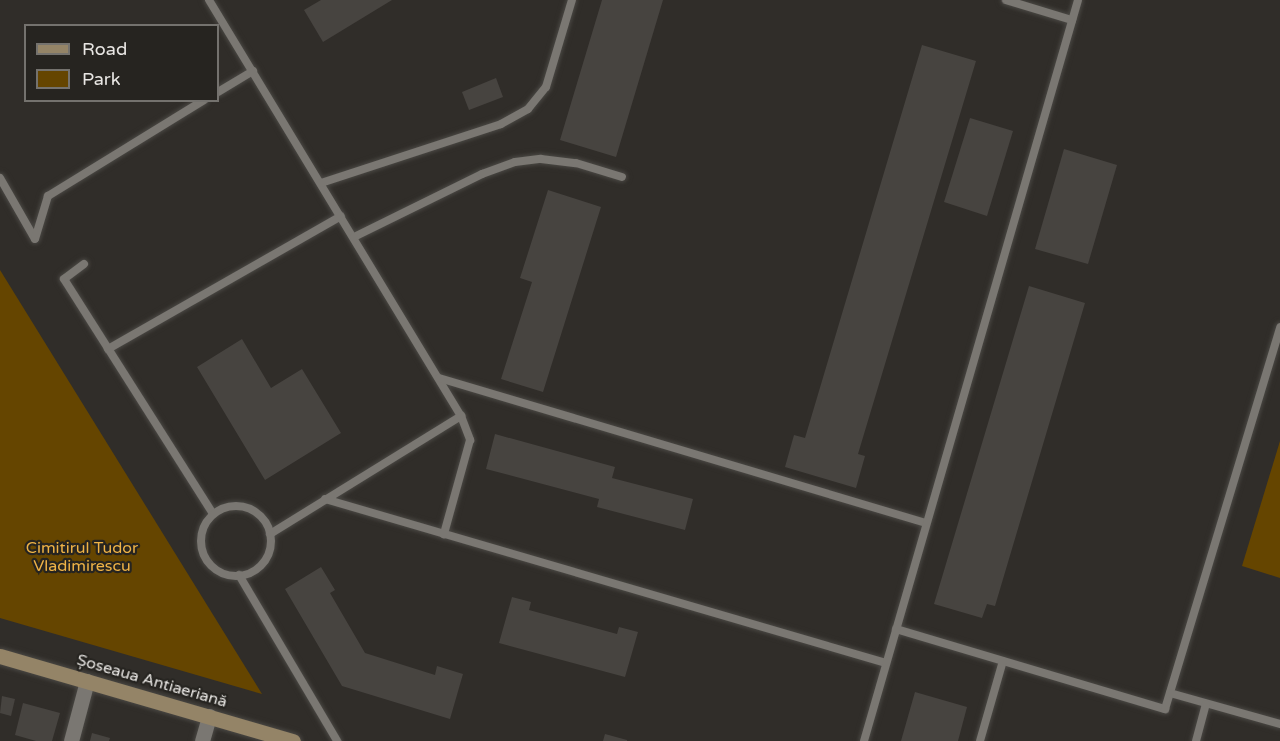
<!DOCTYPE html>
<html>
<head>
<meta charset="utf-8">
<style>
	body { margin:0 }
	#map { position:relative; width:1280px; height:741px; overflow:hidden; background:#302d29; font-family:"Varela Round",sans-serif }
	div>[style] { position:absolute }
	.green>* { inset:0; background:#654500 }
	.building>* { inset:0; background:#474440 }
	.roads { filter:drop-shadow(0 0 2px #4a4844) drop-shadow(0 0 2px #4a4844) }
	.service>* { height:8px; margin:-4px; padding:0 4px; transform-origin:4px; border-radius:4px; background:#7a7772 }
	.service>.ring { margin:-4px; padding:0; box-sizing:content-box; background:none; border:8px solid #7a7772; border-radius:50% }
	.minor>* { height:15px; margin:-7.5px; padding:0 7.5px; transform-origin:7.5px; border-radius:7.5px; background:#7a7772 }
	.secondary>* { height:15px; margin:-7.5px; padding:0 7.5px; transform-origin:7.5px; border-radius:7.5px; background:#948467 }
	span { translate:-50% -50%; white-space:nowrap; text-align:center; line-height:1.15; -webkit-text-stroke:4.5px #262420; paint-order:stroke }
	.park-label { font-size:16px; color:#efb346 }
	.street-label { font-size:16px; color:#e8e6e3 }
	.legend { position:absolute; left:24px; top:24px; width:195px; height:78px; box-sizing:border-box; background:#262420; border:2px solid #74726e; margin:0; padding:8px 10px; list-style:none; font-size:18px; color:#e8e6e3 }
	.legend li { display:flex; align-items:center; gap:12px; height:30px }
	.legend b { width:30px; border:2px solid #74726e }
</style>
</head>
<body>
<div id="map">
	<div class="green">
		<i style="clip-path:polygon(0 270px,262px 694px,0 618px)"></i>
		<i style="clip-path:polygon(1280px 441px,1280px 578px,1242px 566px)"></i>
	</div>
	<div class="building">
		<i style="clip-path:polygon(321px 0,392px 0,323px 42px,304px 10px)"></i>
		<i style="clip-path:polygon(602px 0,663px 0,616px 157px,560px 140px)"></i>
		<i style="clip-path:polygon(922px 45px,976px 61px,858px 454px,865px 456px,856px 488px,785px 467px,794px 435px,805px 438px)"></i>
		<i style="clip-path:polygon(496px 78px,503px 97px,469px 110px,462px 92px)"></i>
		<i style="clip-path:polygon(970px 118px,1013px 131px,987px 216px,944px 202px)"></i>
		<i style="clip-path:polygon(1064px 149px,1117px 165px,1088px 264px,1035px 249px)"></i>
		<i style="clip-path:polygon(548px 190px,601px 207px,543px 392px,501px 379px,532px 282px,520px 278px)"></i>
		<i style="clip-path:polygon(1029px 286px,1085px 303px,995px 606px,987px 604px,982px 618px,934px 604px)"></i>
		<i style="clip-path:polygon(242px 339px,271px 388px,302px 369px,341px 433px,265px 480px,197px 367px)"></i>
		<i style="clip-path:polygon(495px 434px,615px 467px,612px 478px,693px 499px,685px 530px,597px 507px,599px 499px,486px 469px)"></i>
		<i style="clip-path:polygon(321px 567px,335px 590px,330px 593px,365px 653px,435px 675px,437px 666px,463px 674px,450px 719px,342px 686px,285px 589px)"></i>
		<i style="clip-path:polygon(512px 597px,531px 602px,529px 610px,617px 634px,619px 627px,638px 632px,625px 677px,499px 643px)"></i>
		<i style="clip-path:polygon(915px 692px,967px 707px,958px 741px,901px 741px)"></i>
		<i style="clip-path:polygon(2px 696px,15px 699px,11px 716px,0 713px)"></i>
		<i style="clip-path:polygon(23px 703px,60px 713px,52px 741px,36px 741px,15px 735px)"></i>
		<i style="clip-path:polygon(92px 733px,110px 738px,109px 741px,90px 741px)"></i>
		<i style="clip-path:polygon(605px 734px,627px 740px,627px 741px,603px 741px)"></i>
	</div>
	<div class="roads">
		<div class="service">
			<i style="left:209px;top:0;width:486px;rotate:58.8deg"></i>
			<i style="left:461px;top:416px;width:26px;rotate:69deg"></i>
			<i style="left:470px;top:440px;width:98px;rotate:105.5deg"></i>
			<i style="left:1006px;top:0;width:69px;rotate:16.9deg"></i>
			<i style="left:218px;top:92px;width:41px;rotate:-31deg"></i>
			<i style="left:0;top:178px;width:70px;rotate:60.2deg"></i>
			<i style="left:321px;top:183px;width:189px;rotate:-18.1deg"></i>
			<i style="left:501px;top:124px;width:31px;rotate:-29deg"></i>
			<i style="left:528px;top:109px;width:28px;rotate:-51deg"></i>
			<i style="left:546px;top:87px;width:91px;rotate:-73.4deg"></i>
			<i style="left:354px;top:237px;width:143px;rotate:-26.2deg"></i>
			<i style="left:482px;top:174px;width:35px;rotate:-20deg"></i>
			<i style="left:515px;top:162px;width:26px;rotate:-7deg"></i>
			<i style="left:541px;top:159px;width:35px;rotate:7deg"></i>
			<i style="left:576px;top:163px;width:48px;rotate:16.9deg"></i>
			<i style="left:35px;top:239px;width:45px;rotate:-73.2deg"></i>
			<i style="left:48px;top:196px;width:183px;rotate:-31.6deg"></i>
			<i style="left:84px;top:264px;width:25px;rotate:143deg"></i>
			<i style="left:64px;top:279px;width:278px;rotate:57.6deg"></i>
			<i style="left:108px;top:349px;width:268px;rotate:-29.7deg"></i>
			<i style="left:439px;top:378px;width:508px;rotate:16.58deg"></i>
			<i style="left:325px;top:499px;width:584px;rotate:16.3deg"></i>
			<i class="ring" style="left:201px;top:506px;width:62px;height:62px"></i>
			<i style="left:270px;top:534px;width:225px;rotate:-31.7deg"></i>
			<i style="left:239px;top:575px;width:193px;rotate:59.4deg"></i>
			<i style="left:896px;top:629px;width:281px;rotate:16.6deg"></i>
			<i style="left:1165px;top:709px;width:399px;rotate:-73.2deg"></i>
			<i style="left:1170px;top:693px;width:114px;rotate:15.7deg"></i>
			<i style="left:864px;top:741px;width:771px;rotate:-73.89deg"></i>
			<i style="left:980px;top:741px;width:83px;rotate:-74deg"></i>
			<i style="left:1196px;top:741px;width:38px;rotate:-75deg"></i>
		</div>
		<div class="minor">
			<i style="left:71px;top:741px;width:62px;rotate:-75.1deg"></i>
			<i style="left:202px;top:741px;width:26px;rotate:-74deg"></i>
		</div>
		<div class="secondary">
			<i style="left:0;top:656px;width:305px;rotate:16.2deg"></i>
		</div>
	</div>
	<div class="park-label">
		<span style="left:82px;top:557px">Cimitirul Tudor<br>Vladimirescu</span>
	</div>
	<div class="street-label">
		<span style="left:152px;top:681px;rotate:16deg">Șoseaua Antiaeriană</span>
	</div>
	<ul class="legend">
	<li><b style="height:8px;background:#948467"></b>Road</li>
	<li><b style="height:16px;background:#654500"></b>Park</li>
	</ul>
</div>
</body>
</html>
